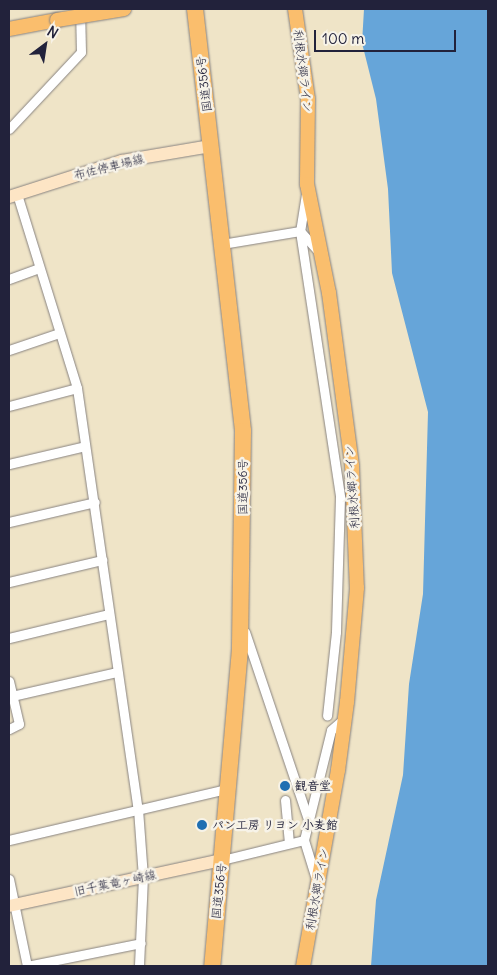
<!DOCTYPE html>
<html>
<head>
<meta charset="utf-8">
<style>
	body { margin:0 }
	#map { position:relative; width:497px; height:975px; overflow:hidden; background:#efe4c7; font-family:Delius,"Klee One",sans-serif }
	div>[style] { position:absolute }
	.water>* { inset:0; background:#66a5d9 }
	.roads { filter:drop-shadow(0 0 1px #888381) drop-shadow(0 0 1px #888381) }
	.street>* { height:9px; margin:-4.5px; padding:0 4.5px; transform-origin:4.5px; border-radius:4.5px; background:#fff }
	.secondary>* { height:12px; margin:-6px; padding:0 6px; transform-origin:6px; border-radius:6px; background:#fde5c5 }
	.primary>* { height:14px; margin:-7px; padding:0 7px; transform-origin:7px; border-radius:7px; background:#fabe6d }
	.highway>* { height:16px; margin:-8px; padding:0 8px; transform-origin:8px; border-radius:8px; background:#fabe6d }
	.bridges { filter:drop-shadow(0 0 1px #888381) drop-shadow(0 0 1px #888381) }
	.primary-bridge>* { height:14px; margin:-7px; padding:0 7px; transform-origin:7px; border-radius:7px; background:#fabe6d }
	.dots>* { width:14px; height:14px; translate:-50% -50%; box-sizing:border-box; border:2px solid #f7f3e8; border-radius:50% }
	span { translate:-50% -50%; white-space:nowrap; text-align:center; line-height:1.15; -webkit-text-stroke:5px #f7f3e8; paint-order:stroke }
	.street-label { font-size:12px; color:#22223b }
	.poi-label { font-size:12px; color:#22223b; font-weight:700 }
	.left { translate:0 -50%; text-align:left }
	.frame { position:absolute; inset:0; border:10px solid #22223b; pointer-events:none }
	.north { position:absolute; left:20px; top:20px; width:50px; height:50px; -webkit-text-stroke:4px #f7f3e8; paint-order:stroke; rotate:31deg; font-size:14px; font-weight:700; line-height:20px; text-align:center; color:#22223b }
	.north::after { content:''; display:block; margin:auto; width:18px; height:22px; background:#22223b; clip-path:polygon(50% 0,100% 100%,50% 72%,0 100%) }
	.scale { position:absolute; left:314px; top:30px; width:142px; height:22px; box-sizing:border-box; border:2px solid #22223b; border-top:0; padding-left:6px; font-size:15px; line-height:18px; white-space:nowrap; color:#22223b; -webkit-text-stroke:4px #f7f3e8; paint-order:stroke }
</style>
</head>
<body>
<div id="map">
	<div class="water">
		<i style="clip-path:polygon(364px 9px,488px 9px,488px 966px,371px 966px,376px 900px,403px 775px,409px 684px,423px 594px,428px 412px,392px 273px,388px 189px,376px 99px,362px 43px)"></i>
	</div>
	<div class="roads">
		<div class="street">
			<i style="left:9px;top:129px;width:105px;rotate:-46.9deg"></i>
			<i style="left:81px;top:52px;width:43px;rotate:-91.3deg"></i>
			<i style="left:17px;top:194px;width:203px;rotate:72.8deg"></i>
			<i style="left:77px;top:388px;width:425px;rotate:81.8deg"></i>
			<i style="left:138px;top:809px;width:68px;rotate:85.8deg"></i>
			<i style="left:143px;top:877px;width:89px;rotate:92.6deg"></i>
			<i style="left:306px;top:194px;width:37px;rotate:99deg"></i>
			<i style="left:300px;top:231px;width:269px;rotate:81.4deg"></i>
			<i style="left:340px;top:497px;width:135px;rotate:91.7deg"></i>
			<i style="left:336px;top:632px;width:84px;rotate:96.1deg"></i>
			<i style="left:300px;top:231px;width:30px;rotate:48deg"></i>
			<i style="left:222px;top:244px;width:79px;rotate:-9.5deg"></i>
			<i style="left:9px;top:279px;width:32px;rotate:-20deg"></i>
			<i style="left:9px;top:350px;width:53px;rotate:-18.8deg"></i>
			<i style="left:9px;top:406px;width:70px;rotate:-14.8deg"></i>
			<i style="left:9px;top:464px;width:78px;rotate:-13.3deg"></i>
			<i style="left:9px;top:522px;width:88px;rotate:-13.1deg"></i>
			<i style="left:9px;top:582px;width:96px;rotate:-13.3deg"></i>
			<i style="left:245px;top:632px;width:200px;rotate:71.4deg"></i>
			<i style="left:9px;top:638px;width:103px;rotate:-13.5deg"></i>
			<i style="left:9px;top:681px;width:44px;rotate:76.9deg"></i>
			<i style="left:19px;top:724px;width:11px;rotate:153deg"></i>
			<i style="left:12px;top:696px;width:108px;rotate:-12.9deg"></i>
			<i style="left:285px;top:800px;width:43px;rotate:84.7deg"></i>
			<i style="left:9px;top:840px;width:227px;rotate:-13.2deg"></i>
			<i style="left:222px;top:860px;width:84px;rotate:-13.7deg"></i>
			<i style="left:9px;top:879px;width:89px;rotate:78.3deg"></i>
			<i style="left:27px;top:966px;width:116px;rotate:-11.4deg"></i>
			<i style="left:316px;top:879px;width:41px;rotate:-107.1deg"></i>
			<i style="left:304px;top:840px;width:113px;rotate:-76.2deg"></i>
			<i style="left:331px;top:730px;width:18px;rotate:-41deg"></i>
		</div>
		<div class="secondary">
			<i style="left:9px;top:197px;width:119px;rotate:-17.7deg"></i>
			<i style="left:122px;top:161px;width:90px;rotate:-9.6deg"></i>
			<i style="left:9px;top:906px;width:218px;rotate:-12.2deg"></i>
		</div>
		<div class="primary">
			<i style="left:295px;top:9px;width:91px;rotate:81.8deg"></i>
			<i style="left:308px;top:99px;width:85px;rotate:90.7deg"></i>
			<i style="left:307px;top:184px;width:111px;rotate:78.6deg"></i>
			<i style="left:329px;top:293px;width:175px;rotate:82.4deg"></i>
			<i style="left:352px;top:466px;width:122px;rotate:87.7deg"></i>
			<i style="left:357px;top:588px;width:114px;rotate:95deg"></i>
			<i style="left:347px;top:702px;width:69px;rotate:97.5deg"></i>
			<i style="left:338px;top:770px;width:199px;rotate:100.1deg"></i>
			<i style="left:9px;top:29px;width:49px;rotate:-10.6deg"></i>
		</div>
		<div class="highway">
			<i style="left:195px;top:9px;width:425px;rotate:83.5deg"></i>
			<i style="left:243px;top:431px;width:218px;rotate:90.8deg"></i>
			<i style="left:240px;top:649px;width:318px;rotate:95deg"></i>
		</div>
	</div>
	<div class="bridges">
		<div class="primary-bridge">
			<i style="left:57px;top:20px;width:68px;rotate:-9.3deg"></i>
		</div>
	</div>
	<div class="dots">
		<i style="left:285px;top:786px;background:#1f6fb2"></i>
		<i style="left:202px;top:825px;background:#1f6fb2"></i>
	</div>
	<div class="street-label">
		<span style="left:303px;top:71px;rotate:83deg">利根水郷ライン</span>
		<span style="left:204px;top:84px;rotate:-97deg">国道356号</span>
		<span style="left:109px;top:167px;rotate:-14deg">布佐停車場線</span>
		<span style="left:243px;top:487px;rotate:-90deg">国道356号</span>
		<span style="left:352px;top:487px;rotate:-94deg">利根水郷ライン</span>
		<span style="left:115px;top:883px;rotate:-12deg">旧千葉竜ヶ崎線</span>
		<span style="left:317px;top:889px;rotate:-80deg">利根水郷ライン</span>
		<span style="left:219px;top:891px;rotate:-84deg">国道356号</span>
	</div>
	<div class="poi-label">
		<span class="left" style="left:295px;top:786px">観音堂</span>
		<span class="left" style="left:212px;top:825px">パン工房 リヨン 小麦館</span>
	</div>
	<div class="frame"></div>
	<div class="north">N</div>
	<div class="scale">100 m</div>
</div>
</body>
</html>
